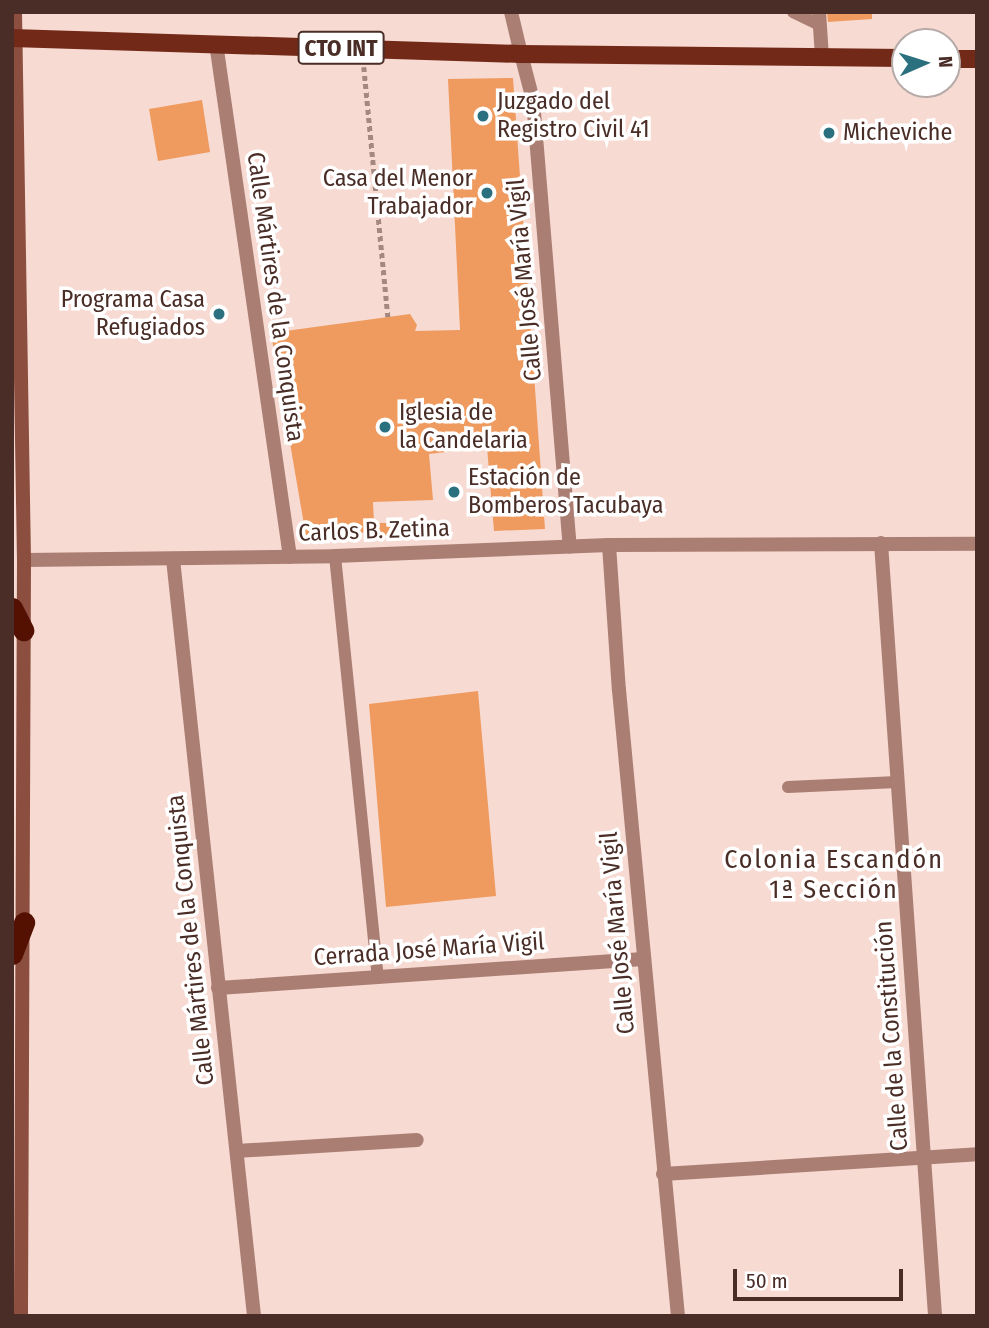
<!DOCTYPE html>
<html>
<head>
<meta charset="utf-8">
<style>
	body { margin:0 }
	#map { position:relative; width:989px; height:1328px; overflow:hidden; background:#f7dad2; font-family:"Fira Sans Condensed",sans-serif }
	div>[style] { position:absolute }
	.building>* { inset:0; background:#ef9a5e }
	.path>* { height:4.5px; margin-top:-2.25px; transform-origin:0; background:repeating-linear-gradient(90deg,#a58981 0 5px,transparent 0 8.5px) }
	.service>* { height:12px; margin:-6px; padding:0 6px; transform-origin:6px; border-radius:6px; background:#aa7e73 }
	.pedestrian>* { height:14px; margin:-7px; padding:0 7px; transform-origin:7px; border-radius:7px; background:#aa7e73 }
	.minor>* { height:14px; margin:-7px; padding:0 7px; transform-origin:7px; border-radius:7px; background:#aa7e73 }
	.secondary>* { height:14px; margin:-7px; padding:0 7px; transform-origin:7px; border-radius:7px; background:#8b4e3f }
	.primary>* { height:18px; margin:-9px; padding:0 9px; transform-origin:9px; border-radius:9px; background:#732918 }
	.motorway>* { height:21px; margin:-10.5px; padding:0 10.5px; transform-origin:10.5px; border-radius:10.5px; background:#541001 }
	.dots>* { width:19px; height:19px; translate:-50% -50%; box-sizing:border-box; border:4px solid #fff; border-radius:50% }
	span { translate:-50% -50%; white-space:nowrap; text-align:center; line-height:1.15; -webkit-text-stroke:7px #fff; paint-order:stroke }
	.shield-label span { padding:2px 5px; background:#fff; border:2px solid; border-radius:5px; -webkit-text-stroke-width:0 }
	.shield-label { font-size:23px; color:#492d26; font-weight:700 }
	.poi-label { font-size:24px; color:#492d26 }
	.left { translate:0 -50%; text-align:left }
	.right { translate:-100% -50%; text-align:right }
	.street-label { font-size:24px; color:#492d26 }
	.neighbourhood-label { font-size:26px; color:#492d26; letter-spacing:2px }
	.frame { position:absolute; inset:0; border:14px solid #492d26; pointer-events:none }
	.north { position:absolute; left:891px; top:28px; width:70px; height:70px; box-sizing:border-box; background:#fff; border:2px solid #b6aba8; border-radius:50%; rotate:87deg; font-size:19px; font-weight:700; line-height:28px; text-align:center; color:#492d26 }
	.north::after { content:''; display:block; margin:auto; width:24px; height:32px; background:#2b707f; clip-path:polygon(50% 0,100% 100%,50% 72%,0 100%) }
	.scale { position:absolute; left:733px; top:1269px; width:170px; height:32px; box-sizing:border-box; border:4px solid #492d26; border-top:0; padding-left:9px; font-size:21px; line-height:24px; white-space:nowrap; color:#492d26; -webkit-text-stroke:5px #fff; paint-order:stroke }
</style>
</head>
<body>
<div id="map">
	<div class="building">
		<i style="clip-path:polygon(827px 12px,872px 12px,872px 19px,828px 22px)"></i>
		<i style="clip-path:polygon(513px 78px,545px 529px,494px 531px,487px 447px,429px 454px,433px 500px,373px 502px,374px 523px,397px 523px,397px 535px,374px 536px,374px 532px,306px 536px,271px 333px,410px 314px,417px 325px,415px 331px,460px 330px,448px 79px)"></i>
		<i style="clip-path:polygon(202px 100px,210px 152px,158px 161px,149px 109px)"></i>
		<i style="clip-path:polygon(478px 691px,496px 896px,386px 907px,369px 704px)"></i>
	</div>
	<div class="path">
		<i style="left:364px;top:67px;width:251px;rotate:84.5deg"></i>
	</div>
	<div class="service">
		<i style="left:793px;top:12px;width:30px;rotate:26deg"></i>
		<i style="left:335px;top:556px;width:422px;rotate:84.2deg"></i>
		<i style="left:788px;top:787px;width:109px;rotate:-2.6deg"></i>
	</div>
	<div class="pedestrian">
		<i style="left:511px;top:12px;width:43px;rotate:76.6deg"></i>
		<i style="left:609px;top:545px;width:145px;rotate:86.1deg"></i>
	</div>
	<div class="minor">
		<i style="left:819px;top:12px;width:45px;rotate:86.2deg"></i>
		<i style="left:216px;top:43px;width:519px;rotate:81.81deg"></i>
		<i style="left:521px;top:54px;width:48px;rotate:75.4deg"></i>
		<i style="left:533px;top:100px;width:448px;rotate:85.3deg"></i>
		<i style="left:881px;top:543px;width:775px;rotate:86deg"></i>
		<i style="left:173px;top:559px;width:761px;rotate:83.89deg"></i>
		<i style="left:24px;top:560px;width:311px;rotate:-0.7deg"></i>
		<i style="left:335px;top:556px;width:274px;rotate:-2.3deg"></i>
		<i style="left:609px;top:545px;width:368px;rotate:-0.2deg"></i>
		<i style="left:619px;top:690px;width:629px;rotate:84.62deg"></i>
		<i style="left:218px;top:988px;width:426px;rotate:-3.9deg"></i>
		<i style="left:237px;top:1151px;width:180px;rotate:-3.5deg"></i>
		<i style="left:663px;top:1174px;width:315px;rotate:-3.6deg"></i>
	</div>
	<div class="secondary">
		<i style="left:15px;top:12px;width:548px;rotate:89.06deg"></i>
		<i style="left:24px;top:560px;width:756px;rotate:90.23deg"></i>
	</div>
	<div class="primary">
		<i style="left:12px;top:38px;width:509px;rotate:1.8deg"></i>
		<i style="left:521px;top:54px;width:384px;rotate:0.6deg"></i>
		<i style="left:947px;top:59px;width:30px"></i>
	</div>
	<div class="motorway">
		<i style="left:12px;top:608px;width:25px;rotate:63deg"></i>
		<i style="left:12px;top:954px;width:34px;rotate:-69deg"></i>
	</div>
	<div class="dots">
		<i style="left:483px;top:116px;background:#2b707f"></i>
		<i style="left:829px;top:133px;background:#2b707f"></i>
		<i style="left:487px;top:193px;background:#2b707f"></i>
		<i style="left:219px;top:314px;background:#2b707f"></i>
		<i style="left:385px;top:427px;background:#2b707f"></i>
		<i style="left:454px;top:492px;background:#2b707f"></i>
	</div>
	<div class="shield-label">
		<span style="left:341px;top:48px">CTO INT</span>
	</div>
	<div class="poi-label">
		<span class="left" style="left:497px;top:116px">Juzgado del<br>Registro Civil 41</span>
		<span class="left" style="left:843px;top:133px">Micheviche</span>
		<span class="right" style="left:473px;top:193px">Casa del Menor<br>Trabajador</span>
		<span class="right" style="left:205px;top:314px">Programa Casa<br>Refugiados</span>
		<span class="left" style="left:399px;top:427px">Iglesia de<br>la Candelaria</span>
		<span class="left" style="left:468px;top:492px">Estación de<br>Bomberos Tacubaya</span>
	</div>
	<div class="street-label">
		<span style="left:525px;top:280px;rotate:-95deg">Calle José María Vigil</span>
		<span style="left:275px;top:297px;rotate:82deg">Calle Mártires de la Conquista</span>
		<span style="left:374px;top:531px;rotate:-2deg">Carlos B. Zetina</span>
		<span style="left:618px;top:933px;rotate:-95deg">Calle José María Vigil</span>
		<span style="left:191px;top:940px;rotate:-96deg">Calle Mártires de la Conquista</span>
		<span style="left:429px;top:950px;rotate:-4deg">Cerrada José María Vigil</span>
		<span style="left:892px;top:1036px;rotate:-94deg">Calle de la Constitución</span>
	</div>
	<div class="neighbourhood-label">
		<span style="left:834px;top:875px">Colonia Escandón<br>1ª Sección</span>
	</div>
	<div class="frame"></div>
	<div class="north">N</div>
	<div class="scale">50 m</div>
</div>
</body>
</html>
